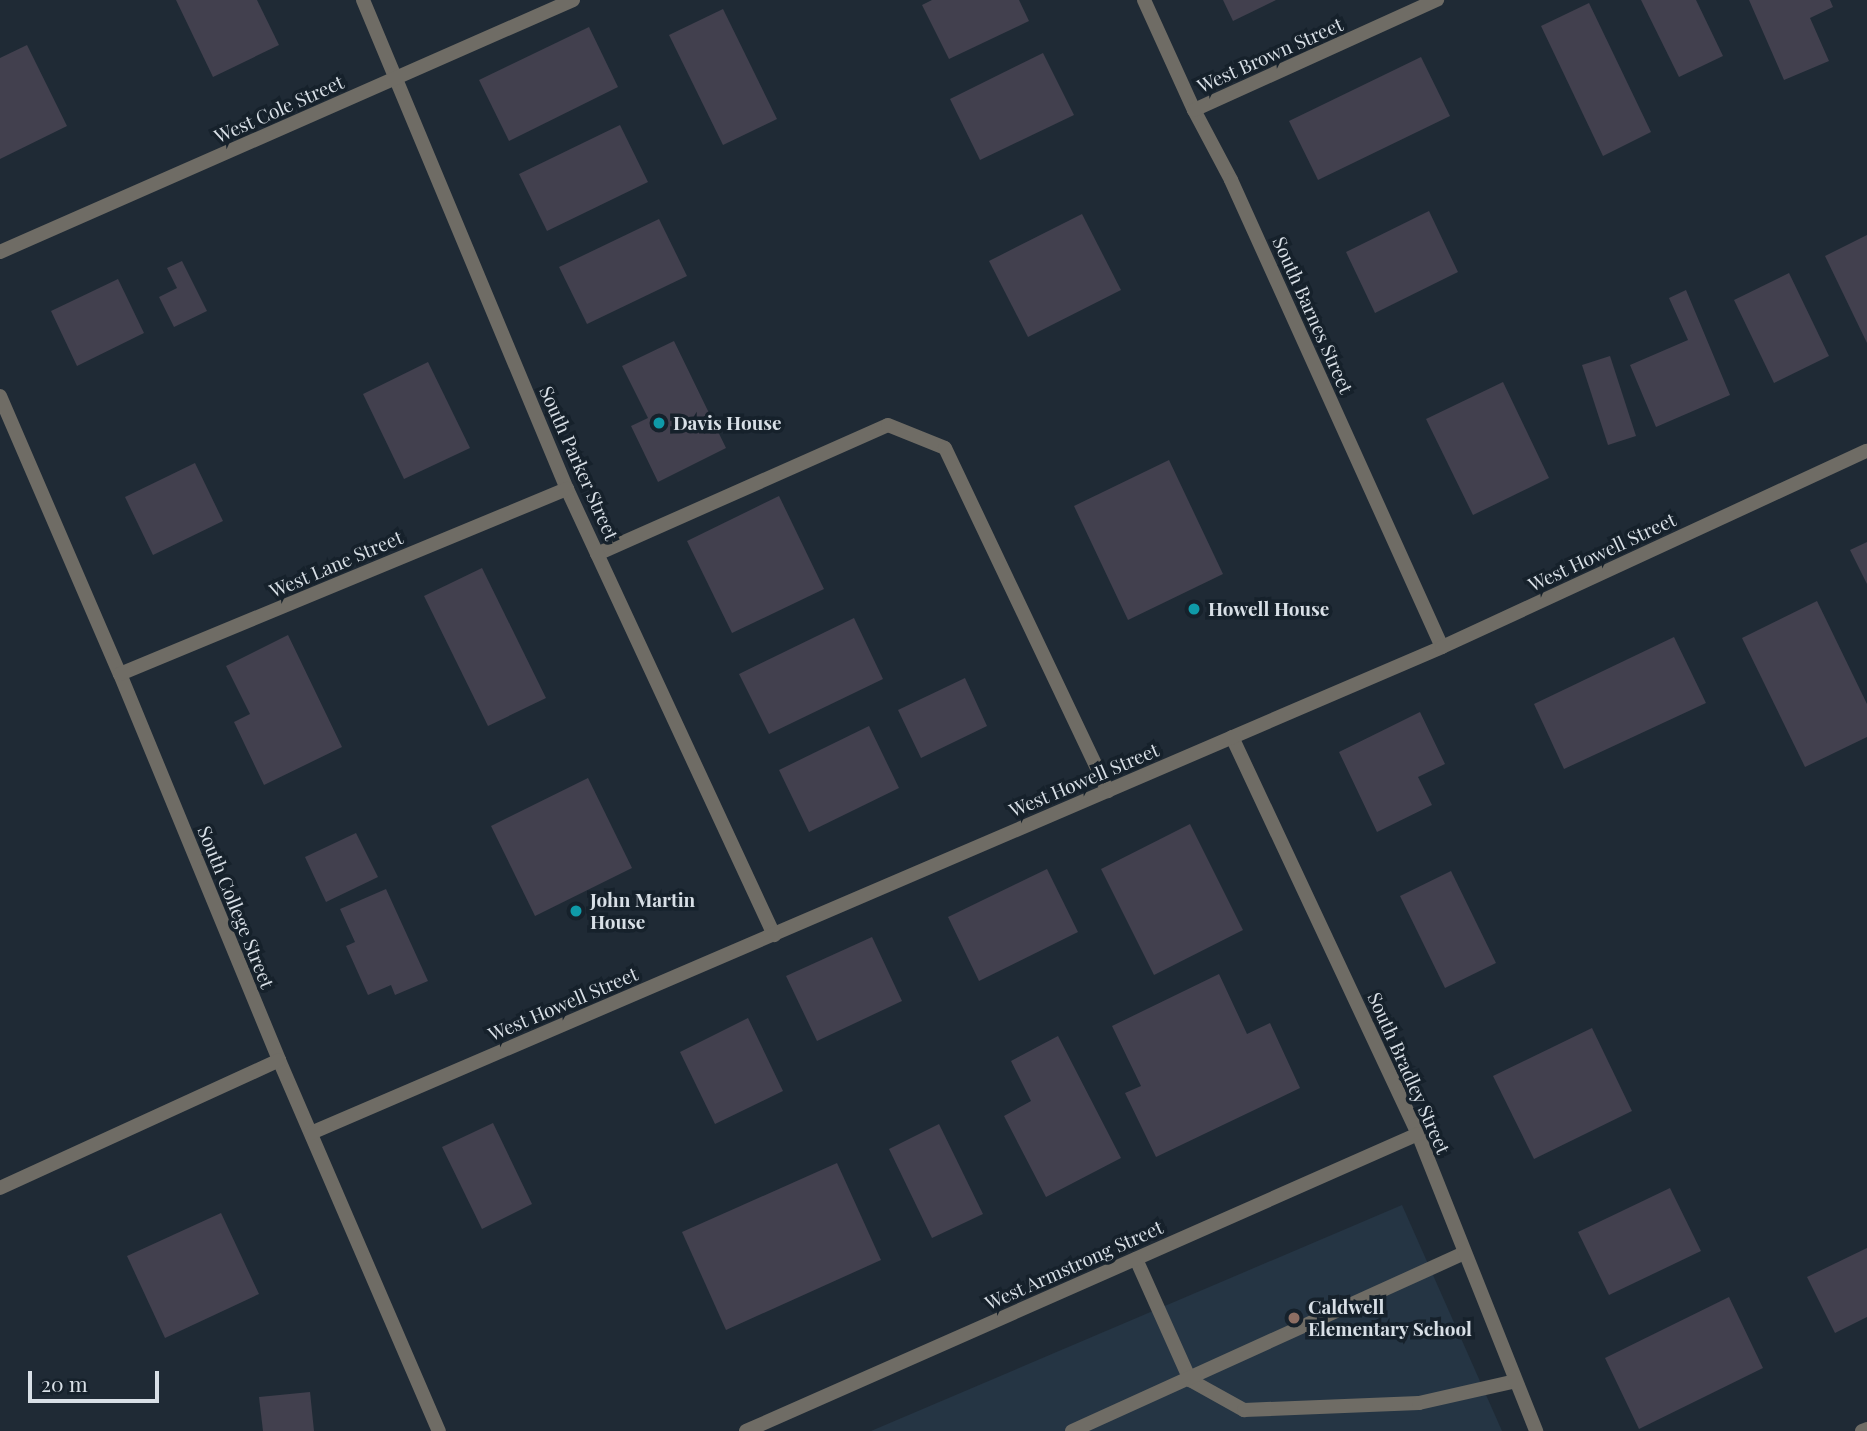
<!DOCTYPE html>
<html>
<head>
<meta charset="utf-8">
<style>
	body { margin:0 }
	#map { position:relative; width:1867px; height:1431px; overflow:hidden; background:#1f2a35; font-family:"Playfair Display",serif }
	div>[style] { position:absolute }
	.built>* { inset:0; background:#253544 }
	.building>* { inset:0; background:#42404e }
	.lane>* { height:14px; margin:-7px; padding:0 7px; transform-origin:7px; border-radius:7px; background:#6f6c65 }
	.street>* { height:14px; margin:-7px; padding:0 7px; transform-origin:7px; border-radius:7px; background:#6f6c65 }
	.dots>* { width:19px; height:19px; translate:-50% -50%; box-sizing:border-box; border:4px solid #16212b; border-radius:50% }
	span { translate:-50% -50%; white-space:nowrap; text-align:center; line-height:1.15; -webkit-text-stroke:7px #16212b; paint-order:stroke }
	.street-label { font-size:19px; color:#d8dfe6 }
	.poi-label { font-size:19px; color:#d8dfe6; font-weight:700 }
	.left { translate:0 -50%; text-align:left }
	.scale { position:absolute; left:28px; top:1371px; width:131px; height:32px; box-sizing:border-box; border:4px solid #d8dfe6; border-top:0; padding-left:9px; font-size:21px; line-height:24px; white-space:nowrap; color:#d8dfe6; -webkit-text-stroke:5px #16212b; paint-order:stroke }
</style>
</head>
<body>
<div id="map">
	<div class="built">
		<i style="clip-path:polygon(1402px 1205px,1502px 1431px,871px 1431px)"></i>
	</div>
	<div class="building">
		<i style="clip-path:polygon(176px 0,257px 0,279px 45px,213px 77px)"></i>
		<i style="clip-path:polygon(932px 0,1019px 0,1029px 21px,949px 59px,922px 5px)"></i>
		<i style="clip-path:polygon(1223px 0,1276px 0,1233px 21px)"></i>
		<i style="clip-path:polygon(1641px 0,1696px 0,1723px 56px,1679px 77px)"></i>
		<i style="clip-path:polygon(1749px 0,1830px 0,1833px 7px,1810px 18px,1829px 61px,1784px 80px)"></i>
		<i style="clip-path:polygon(1589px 3px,1651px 132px,1603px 156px,1541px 26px)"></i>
		<i style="clip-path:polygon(723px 9px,777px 119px,723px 145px,669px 35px)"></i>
		<i style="clip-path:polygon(589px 27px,618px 87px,509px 141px,479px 80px)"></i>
		<i style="clip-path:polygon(27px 45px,67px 126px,0 159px,0 58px)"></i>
		<i style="clip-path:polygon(1043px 53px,1074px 115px,980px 160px,950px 99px)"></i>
		<i style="clip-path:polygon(1421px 57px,1450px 116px,1318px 180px,1289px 121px)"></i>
		<i style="clip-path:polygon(620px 125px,648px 182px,547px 231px,519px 174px)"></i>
		<i style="clip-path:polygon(1429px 211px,1458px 272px,1375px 313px,1346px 252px)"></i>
		<i style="clip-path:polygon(1082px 214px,1121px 290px,1028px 337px,989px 261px)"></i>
		<i style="clip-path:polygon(659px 219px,687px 276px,587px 324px,559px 267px)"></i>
		<i style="clip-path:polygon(1867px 235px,1867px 343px,1825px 256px)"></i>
		<i style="clip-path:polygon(182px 261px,207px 311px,174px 327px,159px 297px,177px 288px,167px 268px)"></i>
		<i style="clip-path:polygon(1789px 273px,1829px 356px,1774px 383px,1734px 300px)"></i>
		<i style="clip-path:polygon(118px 279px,144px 333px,77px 366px,51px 311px)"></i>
		<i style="clip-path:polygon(1686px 290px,1730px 395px,1656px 427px,1630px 365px,1688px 340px,1669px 298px)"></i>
		<i style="clip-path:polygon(674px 341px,726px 448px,658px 482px,631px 426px,648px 418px,622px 366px)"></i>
		<i style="clip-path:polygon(1610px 356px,1636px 436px,1608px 445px,1582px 365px)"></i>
		<i style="clip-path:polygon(428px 362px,470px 448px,404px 479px,363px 394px)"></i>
		<i style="clip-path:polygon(1503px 382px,1549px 478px,1473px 515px,1426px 419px)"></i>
		<i style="clip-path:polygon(1169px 460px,1223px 574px,1128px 620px,1074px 506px)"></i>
		<i style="clip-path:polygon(195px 463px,223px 521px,153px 555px,125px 497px)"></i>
		<i style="clip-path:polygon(779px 496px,824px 589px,732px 633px,687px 541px)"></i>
		<i style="clip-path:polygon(1867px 542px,1867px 584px,1850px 550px)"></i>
		<i style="clip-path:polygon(482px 568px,546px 698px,488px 726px,424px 596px)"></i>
		<i style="clip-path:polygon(1817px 601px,1867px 704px,1867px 737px,1805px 767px,1742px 638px)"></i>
		<i style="clip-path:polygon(854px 618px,883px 679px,769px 734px,739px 674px)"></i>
		<i style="clip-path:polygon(288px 635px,342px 747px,264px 785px,234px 722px,250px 714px,226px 666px)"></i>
		<i style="clip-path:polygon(1674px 637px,1706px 703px,1564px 769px,1534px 704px)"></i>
		<i style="clip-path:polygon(965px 678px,987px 726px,921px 758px,898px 710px)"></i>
		<i style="clip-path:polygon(1420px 712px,1445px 764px,1418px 777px,1432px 805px,1377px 832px,1339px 752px)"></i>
		<i style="clip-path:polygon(869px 726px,899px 788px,809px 832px,779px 770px)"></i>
		<i style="clip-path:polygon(588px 778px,632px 868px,535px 916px,491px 826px)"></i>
		<i style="clip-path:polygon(1190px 824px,1243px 930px,1154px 975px,1101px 869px)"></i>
		<i style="clip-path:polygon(356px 833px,378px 877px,326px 902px,305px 857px)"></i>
		<i style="clip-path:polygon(1047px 869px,1078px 932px,979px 981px,948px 917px)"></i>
		<i style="clip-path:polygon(1451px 871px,1496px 963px,1445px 988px,1400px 896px)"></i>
		<i style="clip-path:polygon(386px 889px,428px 981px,395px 995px,391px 985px,368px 995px,346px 946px,355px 942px,340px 909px)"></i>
		<i style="clip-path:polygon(872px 937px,902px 1001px,817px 1041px,786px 976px)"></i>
		<i style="clip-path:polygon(1219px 974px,1247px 1034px,1270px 1023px,1300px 1088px,1156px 1157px,1125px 1093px,1141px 1086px,1112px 1026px)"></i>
		<i style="clip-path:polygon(748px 1018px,783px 1091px,715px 1124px,680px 1052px)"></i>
		<i style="clip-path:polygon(1592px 1028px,1632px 1111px,1534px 1159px,1493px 1076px)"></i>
		<i style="clip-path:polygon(1058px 1036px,1121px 1158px,1046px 1197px,1004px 1116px,1031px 1101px,1011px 1061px)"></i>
		<i style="clip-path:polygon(493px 1123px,532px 1204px,482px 1229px,442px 1147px)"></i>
		<i style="clip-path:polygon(939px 1124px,983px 1214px,932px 1238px,889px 1149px)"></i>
		<i style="clip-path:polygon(837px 1163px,881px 1260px,726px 1330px,682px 1232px)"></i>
		<i style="clip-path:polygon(1670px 1188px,1701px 1251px,1609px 1295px,1578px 1232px)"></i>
		<i style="clip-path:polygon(221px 1213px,259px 1294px,165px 1338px,127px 1256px)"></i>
		<i style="clip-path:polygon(1867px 1248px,1867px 1317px,1835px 1333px,1807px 1277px)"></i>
		<i style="clip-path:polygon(1729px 1297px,1763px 1368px,1639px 1429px,1605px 1358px)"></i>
		<i style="clip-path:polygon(310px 1392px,314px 1431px,263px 1431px,259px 1397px)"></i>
	</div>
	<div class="lane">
		<i style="left:597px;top:554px;width:318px;rotate:-23.9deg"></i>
		<i style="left:888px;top:425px;width:61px;rotate:22deg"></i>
		<i style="left:945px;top:448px;width:380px;rotate:64.6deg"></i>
		<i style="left:1136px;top:1259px;width:133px;rotate:65.9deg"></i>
		<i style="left:1190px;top:1380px;width:62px;rotate:29.1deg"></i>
		<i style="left:1244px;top:1410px;width:175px;rotate:-2.3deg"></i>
		<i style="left:1419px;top:1403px;width:99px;rotate:-12.8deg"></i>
		<i style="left:1072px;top:1431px;width:431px;rotate:-24.4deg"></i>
	</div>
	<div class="street">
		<i style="left:363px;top:0;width:530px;rotate:67.36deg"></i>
		<i style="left:567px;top:489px;width:492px;rotate:65.1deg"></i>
		<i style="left:1144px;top:0;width:121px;rotate:65.6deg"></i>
		<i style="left:1194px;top:110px;width:79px;rotate:62.1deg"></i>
		<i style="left:1231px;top:180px;width:512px;rotate:65.69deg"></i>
		<i style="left:1194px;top:110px;width:267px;rotate:-24.4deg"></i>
		<i style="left:0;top:252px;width:626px;rotate:-23.74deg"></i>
		<i style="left:0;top:396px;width:303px;rotate:66.7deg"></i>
		<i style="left:120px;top:674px;width:417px;rotate:67.6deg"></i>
		<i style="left:279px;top:1060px;width:404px;rotate:66.7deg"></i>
		<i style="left:120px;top:674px;width:484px;rotate:-22.5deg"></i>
		<i style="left:1232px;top:737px;width:438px;rotate:64.9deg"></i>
		<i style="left:1418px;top:1134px;width:320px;rotate:68.3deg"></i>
		<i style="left:311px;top:1133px;width:1231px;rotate:-23.25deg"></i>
		<i style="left:1442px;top:647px;width:468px;rotate:-24.8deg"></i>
		<i style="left:0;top:1188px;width:307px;rotate:-24.6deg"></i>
		<i style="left:746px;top:1431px;width:735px;rotate:-23.84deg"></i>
		<i style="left:1862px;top:1431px;width:5px;rotate:-22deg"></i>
	</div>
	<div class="dots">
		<i style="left:659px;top:423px;background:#0f9aa8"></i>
		<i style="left:1194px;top:609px;background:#0f9aa8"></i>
		<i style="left:576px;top:911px;background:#0f9aa8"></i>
		<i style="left:1294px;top:1318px;background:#8d6e63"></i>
	</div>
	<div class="street-label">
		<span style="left:1270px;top:55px;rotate:-24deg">West Brown Street</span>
		<span style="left:279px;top:109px;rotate:-24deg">West Cole Street</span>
		<span style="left:1313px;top:315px;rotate:66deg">South Barnes Street</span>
		<span style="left:579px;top:463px;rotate:66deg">South Parker Street</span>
		<span style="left:1602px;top:552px;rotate:-25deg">West Howell Street</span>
		<span style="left:336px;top:564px;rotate:-23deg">West Lane Street</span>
		<span style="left:1084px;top:780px;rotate:-23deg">West Howell Street</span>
		<span style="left:236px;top:907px;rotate:68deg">South College Street</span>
		<span style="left:563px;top:1004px;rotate:-23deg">West Howell Street</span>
		<span style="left:1409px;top:1073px;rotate:66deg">South Bradley Street</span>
		<span style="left:1074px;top:1265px;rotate:-24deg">West Armstrong Street</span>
	</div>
	<div class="poi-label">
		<span class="left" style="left:673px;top:423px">Davis House</span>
		<span class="left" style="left:1208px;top:609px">Howell House</span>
		<span class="left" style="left:590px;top:911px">John Martin<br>House</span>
		<span class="left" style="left:1308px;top:1318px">Caldwell<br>Elementary School</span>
	</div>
	<div class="scale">20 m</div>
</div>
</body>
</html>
